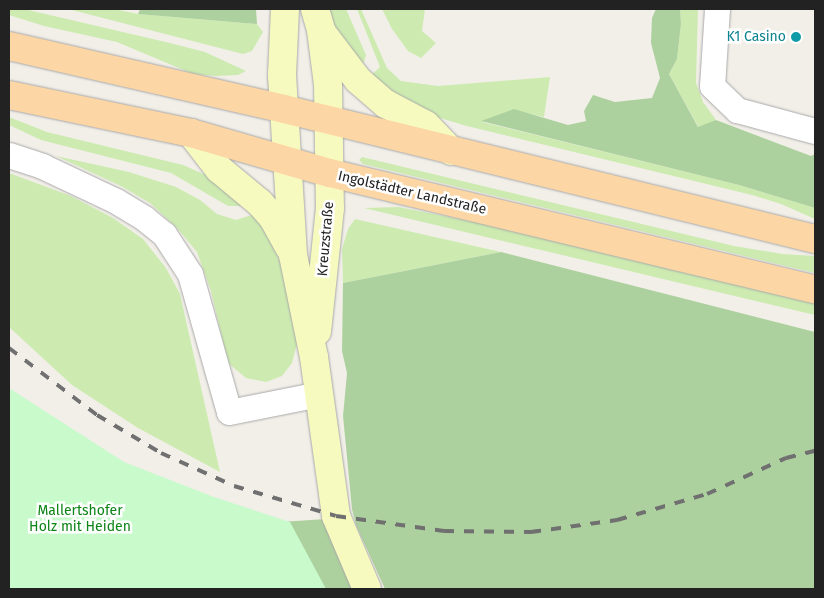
<!DOCTYPE html>
<html>
<head>
<meta charset="utf-8">
<style>
	body { margin:0 }
	#map { position:relative; width:824px; height:598px; overflow:hidden; background:#f2efe9; font-family:"Fira Sans",sans-serif }
	div>[style] { position:absolute }
	.grass>* { inset:0; background:#cdebb0 }
	.forest>* { inset:0; background:#add19e }
	.park>* { inset:0; background:#c8facc }
	.roads { filter:drop-shadow(0 0 1px #a9a9a9) drop-shadow(0 0 1px #a9a9a9) }
	.street>* { height:25px; margin:-12.5px; padding:0 12.5px; transform-origin:12.5px; border-radius:12.5px; background:#fff }
	.secondary>* { height:28px; margin:-14px; padding:0 14px; transform-origin:14px; border-radius:14px; background:#f7fabf }
	.primary>* { height:28px; margin:-14px; padding:0 14px; transform-origin:14px; border-radius:14px; background:#fcd6a4 }
	.rail>* { height:4px; margin-top:-2px; transform-origin:0; background:repeating-linear-gradient(90deg,#707070 0 10px,transparent 0 20px) }
	.dots>* { width:14px; height:14px; translate:-50% -50%; box-sizing:border-box; border:2px solid #fff; border-radius:50% }
	span { translate:-50% -50%; white-space:nowrap; text-align:center; line-height:1.15; -webkit-text-stroke:5px #fff; paint-order:stroke }
	.culture-label { font-size:14px; color:#0d838f }
	.right { translate:-100% -50%; text-align:right }
	.street-label { font-size:14px; color:#222 }
	.park-label { font-size:14px; color:#0c8416 }
	.frame { position:absolute; inset:0; border:10px solid #222; pointer-events:none }
</style>
</head>
<body>
<div id="map">
	<div class="grass">
		<i style="clip-path:polygon(9px 9px,24px 9px,170px 43px,205px 52px,246px 71px,238px 75px,216px 76px,193px 74px,117px 42px,44px 26px,9px 15px)"></i>
		<i style="clip-path:polygon(68px 9px,114px 9px,138px 14px,257px 24px,263px 32px,252px 51px,243px 54px)"></i>
		<i style="clip-path:polygon(326px 9px,346px 9px,366px 55px,364px 62px,358px 67px,329px 18px)"></i>
		<i style="clip-path:polygon(357px 9px,361px 9px,387px 68px,401px 81px,438px 86px,550px 77px,544px 117px,514px 110px,482px 122px,739px 185px,815px 208px,815px 219px,781px 204px,752px 195px,463px 125px,421px 112px,369px 77px,380px 67px)"></i>
		<i style="clip-path:polygon(382px 9px,425px 9px,422px 31px,436px 43px,421px 58px,408px 51px,392px 29px)"></i>
		<i style="clip-path:polygon(680px 9px,698px 9px,696px 83px,703px 102px,716px 120px,699px 128px,669px 74px,677px 59px,681px 24px)"></i>
		<i style="clip-path:polygon(9px 117px,47px 132px,183px 165px,215px 179px,247px 201px,241px 206px,228px 206px,171px 173px,41px 140px,9px 125px)"></i>
		<i style="clip-path:polygon(56px 156px,129px 172px,176px 187px,200px 200px,217px 214px,236px 220px,255px 214px,267px 232px,282px 266px,297px 344px,292px 363px,282px 376px,266px 382px,246px 378px,228px 363px,211px 291px,197px 252px,177px 228px,150px 203px,121px 186px)"></i>
		<i style="clip-path:polygon(362px 157px,734px 246px,783px 254px,815px 256px,815px 273px,363px 164px,359px 160px)"></i>
		<i style="clip-path:polygon(9px 173px,71px 196px,113px 218px,143px 239px,166px 268px,180px 294px,220px 472px,138px 428px,72px 385px,9px 327px)"></i>
		<i style="clip-path:polygon(398px 207px,490px 225px,815px 302px,815px 315px,364px 208px)"></i>
		<i style="clip-path:polygon(355px 219px,501px 252px,343px 283px,342px 249px,348px 229px)"></i>
	</div>
	<div class="forest">
		<i style="clip-path:polygon(140px 9px,256px 9px,257px 24px,138px 14px)"></i>
		<i style="clip-path:polygon(656px 9px,680px 9px,681px 24px,677px 59px,669px 74px,698px 127px,716px 120px,811px 156px,815px 154px,815px 208px,739px 185px,481px 121px,514px 109px,568px 125px,586px 121px,584px 111px,593px 95px,615px 102px,652px 98px,660px 78px,651px 43px,652px 18px)"></i>
		<i style="clip-path:polygon(501px 252px,815px 332px,815px 589px,385px 589px,356px 525px,352px 509px,343px 416px,347px 373px,342px 351px,343px 283px)"></i>
		<i style="clip-path:polygon(326px 519px,353px 589px,302px 589px,265px 523px)"></i>
	</div>
	<div class="park">
		<i style="clip-path:polygon(9px 388px,124px 462px,214px 497px,290px 522px,326px 589px,9px 589px)"></i>
	</div>
	<div class="roads">
		<div class="street">
			<i style="left:717px;top:9px;width:77px;rotate:93.7deg"></i>
			<i style="left:712px;top:86px;width:35px;rotate:44deg"></i>
			<i style="left:737px;top:110px;width:81px;rotate:15.1deg"></i>
			<i style="left:9px;top:155px;width:35px;rotate:18deg"></i>
			<i style="left:42px;top:166px;width:82px;rotate:25.3deg"></i>
			<i style="left:116px;top:201px;width:33px;rotate:31deg"></i>
			<i style="left:144px;top:218px;width:26px;rotate:39deg"></i>
			<i style="left:164px;top:234px;width:48px;rotate:57deg"></i>
			<i style="left:190px;top:274px;width:143px;rotate:74.2deg"></i>
			<i style="left:229px;top:412px;width:92px;rotate:-11.3deg"></i>
		</div>
		<div class="secondary">
			<i style="left:285px;top:9px;width:66px;rotate:92.6deg"></i>
			<i style="left:282px;top:75px;width:180px;rotate:86.5deg"></i>
			<i style="left:293px;top:255px;width:104px;rotate:78.4deg"></i>
			<i style="left:314px;top:357px;width:161px;rotate:82.1deg"></i>
			<i style="left:336px;top:516px;width:79px;rotate:67deg"></i>
			<i style="left:315px;top:9px;width:22px;rotate:74deg"></i>
			<i style="left:321px;top:30px;width:55px;rotate:82.7deg"></i>
			<i style="left:328px;top:85px;width:123px;rotate:89.1deg"></i>
			<i style="left:330px;top:208px;width:124px;rotate:96deg"></i>
			<i style="left:323px;top:34px;width:58px;rotate:52.7deg"></i>
			<i style="left:358px;top:80px;width:37px;rotate:41deg"></i>
			<i style="left:386px;top:104px;width:45px;rotate:27.7deg"></i>
			<i style="left:426px;top:125px;width:36px;rotate:46deg"></i>
			<i style="left:191px;top:133px;width:46px;rotate:52.1deg"></i>
			<i style="left:219px;top:169px;width:53px;rotate:39.7deg"></i>
			<i style="left:260px;top:203px;width:20px;rotate:49deg"></i>
			<i style="left:273px;top:218px;width:33px;rotate:61deg"></i>
		</div>
		<div class="primary">
			<i style="left:9px;top:46px;width:282px;rotate:12.9deg"></i>
			<i style="left:284px;top:109px;width:547px;rotate:13.76deg"></i>
			<i style="left:9px;top:95px;width:186px;rotate:11.8deg"></i>
			<i style="left:191px;top:133px;width:145px;rotate:16.1deg"></i>
			<i style="left:330px;top:173px;width:499px;rotate:13.5deg"></i>
		</div>
	</div>
	<div class="rail">
		<i style="left:9px;top:348px;width:111px;rotate:37.3deg"></i>
		<i style="left:97px;top:415px;width:74px;rotate:30.7deg"></i>
		<i style="left:161px;top:453px;width:80px;rotate:24.3deg"></i>
		<i style="left:234px;top:486px;width:106px;rotate:16.4deg"></i>
		<i style="left:336px;top:516px;width:109px;rotate:7.9deg"></i>
		<i style="left:444px;top:531px;width:87px;rotate:0.7deg"></i>
		<i style="left:531px;top:532px;width:87px;rotate:-7.9deg"></i>
		<i style="left:617px;top:520px;width:94px;rotate:-16.1deg"></i>
		<i style="left:707px;top:494px;width:87px;rotate:-24.5deg"></i>
		<i style="left:786px;top:458px;width:30px;rotate:-14deg"></i>
	</div>
	<div class="dots">
		<i style="left:796px;top:37px;background:#0f9aa8"></i>
	</div>
	<div class="culture-label">
		<span class="right" style="left:786px;top:37px">K1 Casino</span>
	</div>
	<div class="street-label">
		<span style="left:412px;top:193px;rotate:13deg">Ingolstädter Landstraße</span>
		<span style="left:326px;top:239px;rotate:-85deg">Kreuzstraße</span>
	</div>
	<div class="park-label">
		<span style="left:80px;top:519px">Mallertshofer<br>Holz mit Heiden</span>
	</div>
	<div class="frame"></div>
</div>
</body>
</html>
